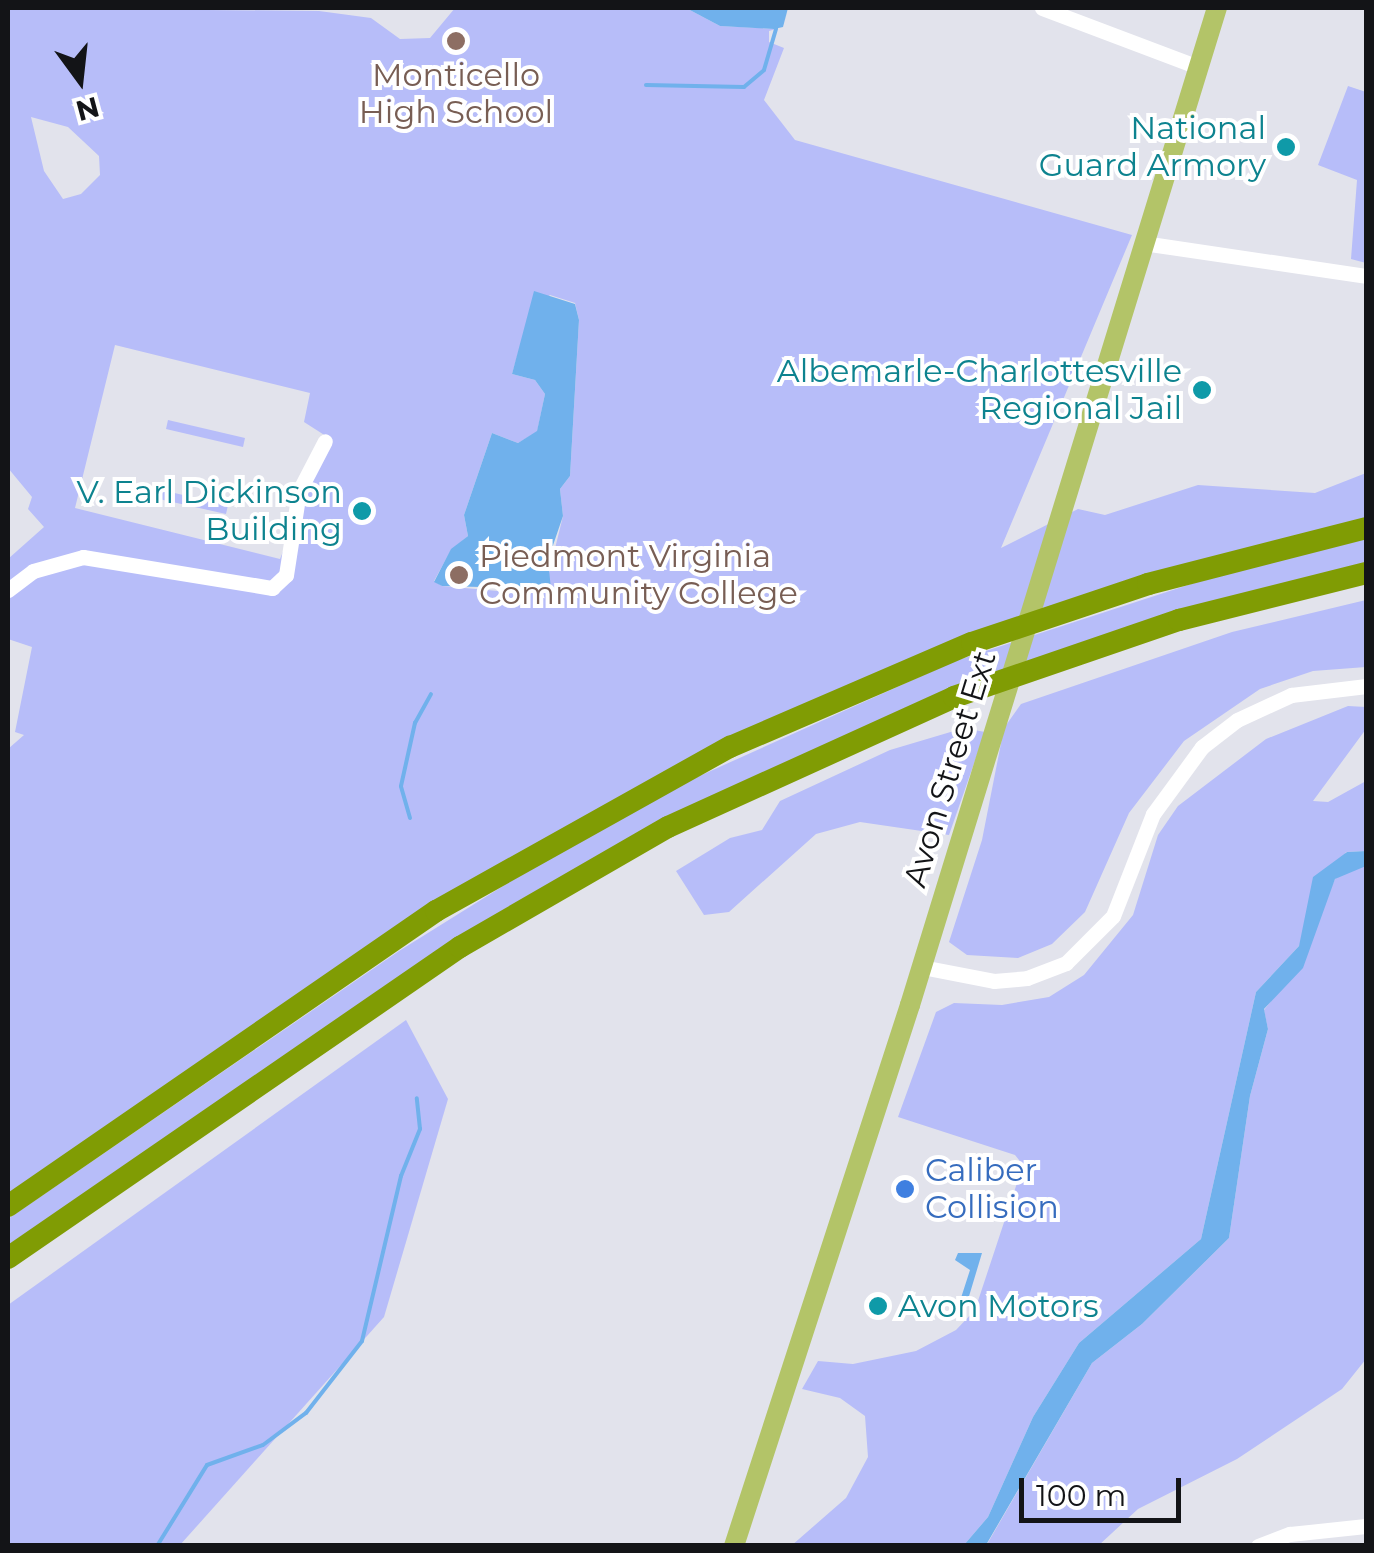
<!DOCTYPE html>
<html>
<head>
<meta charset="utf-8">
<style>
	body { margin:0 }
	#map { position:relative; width:1374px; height:1553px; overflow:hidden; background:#e2e3ec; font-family:Montserrat,sans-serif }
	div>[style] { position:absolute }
	.green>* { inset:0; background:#b7bdf9 }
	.water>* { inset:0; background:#70b1ec }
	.stream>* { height:4px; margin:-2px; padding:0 2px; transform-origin:2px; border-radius:2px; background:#70b1ec }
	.minor>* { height:15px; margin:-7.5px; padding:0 7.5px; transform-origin:7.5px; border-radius:7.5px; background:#fff }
	.major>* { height:20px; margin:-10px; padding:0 10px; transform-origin:10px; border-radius:10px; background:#b3c468 }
	.highway>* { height:22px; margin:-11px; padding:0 11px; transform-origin:11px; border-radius:11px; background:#809c04 }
	.dots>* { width:28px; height:28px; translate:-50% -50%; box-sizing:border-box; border:5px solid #fff; border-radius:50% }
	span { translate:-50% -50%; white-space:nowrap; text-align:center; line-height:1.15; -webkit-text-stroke:8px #fff; paint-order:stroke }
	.education-label { font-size:32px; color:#785e54 }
	.left { translate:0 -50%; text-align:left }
	.culture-label { font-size:32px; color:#0d838f }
	.right { translate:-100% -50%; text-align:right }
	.street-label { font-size:32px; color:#131417 }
	.shop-label { font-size:32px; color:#366cbe }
	.frame { position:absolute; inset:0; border:10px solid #131417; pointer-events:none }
	.north { position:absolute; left:30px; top:30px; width:100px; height:100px; -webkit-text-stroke:8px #fff; paint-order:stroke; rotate:165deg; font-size:28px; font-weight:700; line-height:40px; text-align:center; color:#131417 }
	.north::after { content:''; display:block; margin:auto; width:35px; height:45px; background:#131417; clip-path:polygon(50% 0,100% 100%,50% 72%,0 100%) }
	.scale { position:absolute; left:1019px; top:1478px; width:162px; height:45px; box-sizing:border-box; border:5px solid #131417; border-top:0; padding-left:12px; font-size:30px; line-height:35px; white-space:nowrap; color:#131417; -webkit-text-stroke:8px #fff; paint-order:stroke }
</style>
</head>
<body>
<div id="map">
	<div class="green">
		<i style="clip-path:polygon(evenodd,8px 8px,319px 11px,371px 18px,400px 39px,430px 38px,455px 8px,686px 8px,720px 26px,776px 29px,769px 31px,769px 42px,784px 48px,764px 100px,795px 140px,1132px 235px,1001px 548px,1078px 509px,1105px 515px,1198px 485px,1315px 493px,1366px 473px,1366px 528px,972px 643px,594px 817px,8px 1206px,8px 749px,24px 735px,15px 732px,32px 647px,8px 639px,8px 559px,44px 527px,28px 509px,32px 497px,8px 468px,8px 8px,31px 117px,68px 127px,99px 156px,100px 175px,81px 194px,63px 199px,44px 171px,31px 117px,8px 8px,550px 295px,575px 303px,579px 320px,570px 476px,560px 489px,563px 516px,548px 577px,509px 592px,442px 586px,434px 581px,451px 550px,468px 536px,464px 515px,492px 433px,518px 443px,537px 432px,545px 394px,535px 380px,512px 374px,530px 312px,550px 295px,8px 8px,115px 345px,310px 393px,304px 422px,329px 438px,280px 559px,75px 508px,115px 345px)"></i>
		<i style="clip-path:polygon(1348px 86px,1366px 92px,1366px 263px,1351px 259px,1357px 180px,1318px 165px)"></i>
		<i style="clip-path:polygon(168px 420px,245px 438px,243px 447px,166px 429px)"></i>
		<i style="clip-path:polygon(152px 488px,228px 505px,226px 514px,150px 497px)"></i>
		<i style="clip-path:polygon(1366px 539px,1366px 569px,1178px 616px,679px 817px,8px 1253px,8px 1219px,62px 1182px,399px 951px,548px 858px,695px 778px,955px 661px,1225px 573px)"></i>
		<i style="clip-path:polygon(1366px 600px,1366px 667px,1313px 671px,1260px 689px,1184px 741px,1129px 813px,1085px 912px,1052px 944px,1018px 958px,967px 955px,949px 942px,982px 840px,1004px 728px,1021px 704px,1232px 632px)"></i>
		<i style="clip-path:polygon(1348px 706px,1366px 707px,1366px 729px,1313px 801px,1328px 802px,1366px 781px,1366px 851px,1346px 852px,1299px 946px,1256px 992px,1201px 1239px,1079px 1343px,1033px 1417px,988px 1517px,964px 1545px,791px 1546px,846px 1498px,868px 1457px,865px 1416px,840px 1398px,802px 1389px,818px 1361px,853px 1364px,916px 1351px,956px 1330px,975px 1310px,1023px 1165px,1015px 1155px,898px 1117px,936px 1012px,954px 1003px,1002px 1005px,1049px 997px,1084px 975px,1133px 915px,1158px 835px,1178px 806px,1266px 739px)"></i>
		<i style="clip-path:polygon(964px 728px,985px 732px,949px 835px,860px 822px,816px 834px,729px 912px,704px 915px,676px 871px,730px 838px,762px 830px,780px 801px,890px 750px)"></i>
		<i style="clip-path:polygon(1354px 866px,1366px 866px,1366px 1359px,1342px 1389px,1237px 1459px,1138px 1509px,1099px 1545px,986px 1546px,1092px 1363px,1142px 1324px,1229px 1238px,1250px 1096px,1268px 1029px,1264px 1010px,1293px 973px,1335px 879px)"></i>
		<i style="clip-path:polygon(406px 1020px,448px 1099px,384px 1317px,180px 1545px,8px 1545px,8px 1305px)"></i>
	</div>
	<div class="water">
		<i style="clip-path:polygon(686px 8px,788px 8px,783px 27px,774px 29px,720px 26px)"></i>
		<i style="clip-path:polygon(534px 291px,575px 304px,579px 320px,570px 476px,560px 489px,563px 516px,548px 560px,551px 589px,442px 586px,434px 582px,451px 549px,468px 536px,464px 515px,492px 433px,518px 443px,537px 431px,545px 394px,535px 380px,512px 374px)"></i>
		<i style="clip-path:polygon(1366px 851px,1366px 866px,1335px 879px,1303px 968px,1264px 1009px,1268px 1029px,1250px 1096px,1229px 1238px,1142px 1324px,1092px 1363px,986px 1545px,964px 1545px,988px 1517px,1033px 1417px,1079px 1343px,1201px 1239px,1256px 992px,1299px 946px,1313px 877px,1347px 852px)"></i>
		<i style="clip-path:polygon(958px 1253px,982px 1253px,967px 1303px,960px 1301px,970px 1270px,955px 1260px)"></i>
	</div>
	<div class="stream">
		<i style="left:646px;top:85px;width:98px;rotate:1.2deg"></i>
		<i style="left:744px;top:87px;width:26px;rotate:-40deg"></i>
		<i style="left:764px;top:70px;width:43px;rotate:-73.7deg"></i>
		<i style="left:410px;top:818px;width:33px;rotate:-106deg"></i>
		<i style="left:401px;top:786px;width:65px;rotate:-77.5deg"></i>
		<i style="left:415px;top:723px;width:33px;rotate:-61deg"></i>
		<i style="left:157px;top:1546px;width:95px;rotate:-58.3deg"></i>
		<i style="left:207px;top:1465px;width:59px;rotate:-19.7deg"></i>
		<i style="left:263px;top:1445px;width:54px;rotate:-36.7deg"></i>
		<i style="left:306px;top:1413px;width:91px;rotate:-52.1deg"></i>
		<i style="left:362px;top:1341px;width:170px;rotate:-76.7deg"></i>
		<i style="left:401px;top:1176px;width:51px;rotate:-68deg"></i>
		<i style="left:420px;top:1129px;width:31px;rotate:-96deg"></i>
	</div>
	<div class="minor">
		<i style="left:1042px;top:8px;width:167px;rotate:20.7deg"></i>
		<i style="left:1143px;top:243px;width:225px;rotate:8.4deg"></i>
		<i style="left:8px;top:590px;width:31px;rotate:-37deg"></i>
		<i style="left:33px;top:571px;width:52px;rotate:-15.6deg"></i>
		<i style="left:83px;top:557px;width:192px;rotate:9.3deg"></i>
		<i style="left:272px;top:588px;width:19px;rotate:-43deg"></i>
		<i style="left:286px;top:575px;width:85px;rotate:-81.2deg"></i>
		<i style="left:299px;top:491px;width:56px;rotate:-62.5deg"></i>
		<i style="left:922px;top:967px;width:73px;rotate:11deg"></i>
		<i style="left:994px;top:981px;width:33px;rotate:-5deg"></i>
		<i style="left:1027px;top:978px;width:42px;rotate:-21deg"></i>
		<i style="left:1066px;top:963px;width:66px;rotate:-45deg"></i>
		<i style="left:1113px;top:916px;width:110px;rotate:-68.6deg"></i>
		<i style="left:1153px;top:814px;width:83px;rotate:-53.8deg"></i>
		<i style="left:1202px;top:747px;width:44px;rotate:-37.6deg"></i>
		<i style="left:1237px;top:720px;width:60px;rotate:-24.8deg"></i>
		<i style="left:1291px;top:695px;width:76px;rotate:-6.8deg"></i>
		<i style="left:1258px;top:1546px;width:34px;rotate:-21deg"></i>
		<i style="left:1290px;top:1534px;width:76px;rotate:-6deg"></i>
	</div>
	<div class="major">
		<i style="left:734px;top:1546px;width:569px;rotate:-71.98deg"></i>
		<i style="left:910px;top:1005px;width:1043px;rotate:-72.89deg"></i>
	</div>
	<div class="highway">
		<i style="left:8px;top:1206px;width:520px;rotate:-34.58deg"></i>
		<i style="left:436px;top:911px;width:337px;rotate:-29.2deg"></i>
		<i style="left:730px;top:747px;width:263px;rotate:-23.3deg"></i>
		<i style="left:972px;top:643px;width:186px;rotate:-18.5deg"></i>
		<i style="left:1148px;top:584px;width:225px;rotate:-14.4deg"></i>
		<i style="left:8px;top:1258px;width:549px;rotate:-34.53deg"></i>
		<i style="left:460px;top:947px;width:240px;rotate:-30deg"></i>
		<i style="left:668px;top:827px;width:314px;rotate:-24.4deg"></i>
		<i style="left:954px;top:697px;width:238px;rotate:-18.9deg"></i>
		<i style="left:1179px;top:620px;width:193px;rotate:-14.1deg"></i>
	</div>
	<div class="dots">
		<i style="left:456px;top:41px;background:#8d6e63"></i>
		<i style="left:1286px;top:147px;background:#0f9aa8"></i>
		<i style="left:1202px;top:390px;background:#0f9aa8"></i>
		<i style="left:362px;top:511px;background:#0f9aa8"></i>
		<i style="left:459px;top:575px;background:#8d6e63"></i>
		<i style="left:905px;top:1189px;background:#3f7fe0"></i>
		<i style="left:878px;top:1306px;background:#0f9aa8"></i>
	</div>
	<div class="education-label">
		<span style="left:456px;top:94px">Monticello<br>High School</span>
		<span class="left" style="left:479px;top:575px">Piedmont Virginia<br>Community College</span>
	</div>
	<div class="culture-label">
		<span class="right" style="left:1266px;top:147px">National<br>Guard Armory</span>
		<span class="right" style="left:1182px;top:390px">Albemarle-Charlottesville<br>Regional Jail</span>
		<span class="right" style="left:342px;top:511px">V. Earl Dickinson<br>Building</span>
		<span class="left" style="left:898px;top:1306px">Avon Motors</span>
	</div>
	<div class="street-label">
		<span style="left:950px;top:769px;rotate:-73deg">Avon Street Ext</span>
	</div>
	<div class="shop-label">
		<span class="left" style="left:925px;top:1189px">Caliber<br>Collision</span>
	</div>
	<div class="frame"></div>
	<div class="north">N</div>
	<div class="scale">100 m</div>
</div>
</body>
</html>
